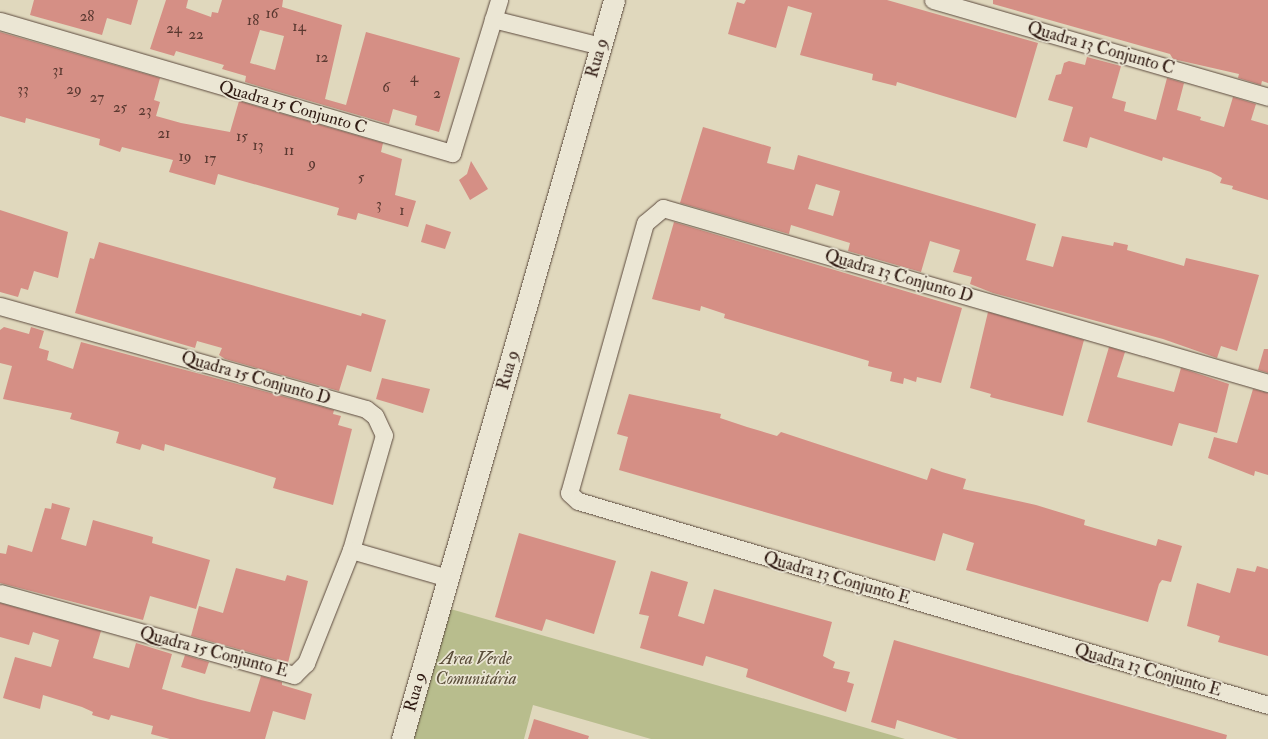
<!DOCTYPE html>
<html>
<head>
<meta charset="utf-8">
<style>
	body { margin:0 }
	#map { position:relative; width:1268px; height:739px; overflow:hidden; background:#e0d8bd; font-family:"IM FELL Double Pica",serif }
	div>[style] { position:absolute }
	.green>* { inset:0; background:#b8bd8d }
	.building>* { inset:0; background:#d58f85 }
	.roads { filter:drop-shadow(0 0 1px #5c4a3e) drop-shadow(0 0 1px #5c4a3e) }
	.minor>* { height:17px; margin:-8.5px; padding:0 8.5px; transform-origin:8.5px; border-radius:8.5px; background:#ebe6d4 }
	.tertiary>* { height:21px; margin:-10.5px; padding:0 10.5px; transform-origin:10.5px; border-radius:10.5px; background:#ebe6d4 }
	span { translate:-50% -50%; white-space:nowrap; text-align:center; line-height:1.15; -webkit-text-stroke:3.5px #ebe6d4; paint-order:stroke }
	.number-label { font-size:15px; color:#593830 }
	.number-label span { -webkit-text-stroke-width:0 }
	.street-label { font-size:17px; color:#301b13 }
	.park-label { font-size:17px; color:#594c38; font-style:italic }
</style>
</head>
<body>
<div id="map">
	<div class="green">
		<i style="clip-path:polygon(440px 606px,905px 739px,651px 739px,533px 705px,524px 739px,402px 739px)"></i>
	</div>
	<div class="building">
		<i style="clip-path:polygon(34px 0,138px 0,131px 25px,107px 18px,102px 35px,30px 15px)"></i>
		<i style="clip-path:polygon(evenodd,166px 0,188px 0,186px 8px,211px 17px,212px 12px,218px 13px,222px 0,283px 0,282px 7px,342px 25px,325px 99px,346px 105px,366px 32px,460px 58px,439px 132px,415px 125px,417px 116px,393px 109px,389px 124px,245px 82px,246px 76px,222px 69px,224px 65px,176px 51px,174px 56px,150px 49px,166px 0,260px 30px,284px 36px,275px 70px,250px 63px,260px 30px)"></i>
		<i style="clip-path:polygon(746px 0,887px 0,1038px 43px,1016px 118px,897px 82px,896px 86px,872px 80px,873px 74px,800px 55px,812px 13px,788px 6px,776px 48px,728px 34px,737px 2px,744px 4px)"></i>
		<i style="clip-path:polygon(993px 0,1268px 0,1268px 83px,1262px 81px,1261px 85px,1238px 78px,1239px 74px,1173px 59px,1170px 54px,993px 4px)"></i>
		<i style="clip-path:polygon(0 32px,160px 78px,154px 100px,160px 102px,156px 116px,181px 123px,230px 132px,239px 101px,383px 143px,381px 152px,402px 159px,395px 195px,416px 201px,408px 227px,358px 213px,356px 220px,337px 215px,339px 208px,218px 174px,215px 185px,169px 172px,173px 160px,122px 147px,120px 152px,99px 145px,100px 139px,26px 118px,25px 123px,0 116px)"></i>
		<i style="clip-path:polygon(1087px 57px,1121px 66px,1112px 98px,1126px 102px,1124px 111px,1156px 120px,1167px 78px,1184px 83px,1177px 110px,1201px 117px,1200px 120px,1224px 127px,1233px 97px,1256px 104px,1251px 120px,1268px 125px,1268px 200px,1232px 189px,1233px 186px,1220px 183px,1222px 178px,1211px 172px,1163px 157px,1162px 161px,1090px 137px,1087px 148px,1063px 141px,1073px 107px,1048px 100px,1056px 75px,1061px 74px,1064px 63px,1069px 61px,1085px 65px)"></i>
		<i style="clip-path:polygon(evenodd,703px 127px,771px 147px,767px 163px,794px 170px,798px 155px,1036px 224px,1026px 260px,1053px 267px,1062px 236px,1113px 246px,1114px 242px,1128px 245px,1127px 250px,1184px 266px,1186px 258px,1259px 275px,1237px 351px,1221px 346px,1217px 358px,1163px 339px,993px 293px,970px 284px,972px 277px,953px 272px,960px 250px,930px 241px,921px 272px,848px 251px,850px 243px,791px 225px,789px 234px,680px 203px,703px 127px,816px 184px,840px 191px,833px 216px,808px 209px,816px 184px)"></i>
		<i style="clip-path:polygon(471px 161px,488px 189px,470px 200px,459px 180px,467px 174px)"></i>
		<i style="clip-path:polygon(0 210px,68px 232px,58px 278px,34px 271px,28px 290px,21px 288px,18px 297px,0 292px)"></i>
		<i style="clip-path:polygon(674px 222px,962px 308px,941px 383px,917px 377px,916px 382px,904px 378px,903px 384px,890px 381px,892px 372px,868px 366px,869px 361px,724px 318px,725px 314px,701px 306px,700px 311px,652px 299px)"></i>
		<i style="clip-path:polygon(426px 224px,451px 232px,445px 249px,421px 242px)"></i>
		<i style="clip-path:polygon(99px 242px,361px 316px,362px 313px,386px 320px,371px 372px,347px 365px,339px 391px,225px 359px,219px 355px,222px 348px,197px 341px,195px 348px,75px 313px,90px 258px,94px 259px)"></i>
		<i style="clip-path:polygon(988px 312px,1084px 340px,1063px 416px,990px 397px,991px 394px,970px 388px)"></i>
		<i style="clip-path:polygon(4px 327px,29px 334px,31px 327px,44px 331px,39px 348px,49px 351px,47px 360px,73px 369px,81px 342px,334px 410px,333px 414px,341px 416px,338px 425px,352px 429px,333px 505px,273px 488px,276px 478px,165px 444px,164px 451px,142px 444px,140px 450px,116px 443px,119px 432px,70px 419px,72px 413px,3px 399px,12px 366px,0 363px,0 330px)"></i>
		<i style="clip-path:polygon(1109px 347px,1125px 352px,1117px 377px,1174px 392px,1181px 368px,1229px 384px,1217px 433px,1179px 423px,1172px 446px,1087px 422px)"></i>
		<i style="clip-path:polygon(1264px 349px,1268px 349px,1268px 373px,1258px 370px)"></i>
		<i style="clip-path:polygon(382px 378px,430px 389px,423px 413px,376px 399px)"></i>
		<i style="clip-path:polygon(1253px 389px,1268px 393px,1268px 475px,1255px 471px,1254px 476px,1208px 458px,1214px 437px,1237px 443px)"></i>
		<i style="clip-path:polygon(629px 394px,721px 414px,720px 418px,747px 427px,777px 436px,781px 432px,927px 480px,931px 468px,942px 472px,966px 479px,963px 489px,1036px 505px,1085px 520px,1084px 525px,1156px 546px,1158px 539px,1182px 546px,1171px 582px,1162px 580px,1159px 584px,1148px 622px,966px 570px,974px 543px,943px 533px,935px 561px,619px 470px,628px 437px,617px 434px)"></i>
		<i style="clip-path:polygon(52px 503px,70px 508px,61px 539px,86px 546px,93px 520px,153px 537px,152px 543px,210px 560px,196px 609px,150px 596px,143px 620px,0 583px,0 553px,6px 554px,8px 545px,32px 552px,45px 508px,51px 509px)"></i>
		<i style="clip-path:polygon(519px 533px,616px 561px,594px 634px,546px 619px,542px 631px,495px 617px)"></i>
		<i style="clip-path:polygon(1257px 566px,1268px 569px,1268px 656px,1218px 642px,1220px 636px,1187px 626px,1197px 583px,1230px 593px,1237px 568px,1255px 572px)"></i>
		<i style="clip-path:polygon(236px 568px,285px 581px,287px 575px,308px 581px,288px 663px,191px 636px,199px 606px,223px 613px)"></i>
		<i style="clip-path:polygon(651px 571px,688px 582px,678px 616px,704px 624px,714px 589px,832px 622px,823px 656px,835px 662px,833px 668px,850px 672px,847px 682px,854px 684px,846px 712px,746px 677px,748px 669px,742px 667px,706px 656px,703px 666px,640px 648px,649px 616px,639px 614px)"></i>
		<i style="clip-path:polygon(0 603px,101px 631px,93px 658px,129px 668px,136px 643px,172px 654px,162px 689px,201px 700px,250px 712px,261px 676px,282px 682px,282px 685px,312px 694px,305px 720px,273px 711px,265px 739px,170px 739px,151px 734px,153px 726px,111px 715px,109px 720px,92px 715px,93px 712px,82px 707px,43px 695px,40px 709px,3px 698px,15px 657px,51px 667px,59px 640px,33px 632px,29px 645px,0 637px)"></i>
		<i style="clip-path:polygon(894px 640px,1227px 735px,1226px 739px,958px 739px,897px 720px,895px 729px,871px 722px)"></i>
		<i style="clip-path:polygon(185px 655px,209px 662px,205px 674px,181px 667px)"></i>
		<i style="clip-path:polygon(534px 719px,589px 736px,588px 739px,528px 739px)"></i>
	</div>
	<div class="roads">
		<div class="minor">
			<i style="left:933px;top:0;width:349px;rotate:16.1deg"></i>
			<i style="left:493px;top:19px;width:111px;rotate:14deg"></i>
			<i style="left:0;top:21px;width:471px;rotate:16.3deg"></i>
			<i style="left:452px;top:153px;width:160px;rotate:-72.9deg"></i>
			<i style="left:0;top:306px;width:380px;rotate:15.7deg"></i>
			<i style="left:366px;top:409px;width:11px;rotate:38deg"></i>
			<i style="left:375px;top:416px;width:21px;rotate:65deg"></i>
			<i style="left:384px;top:435px;width:120px;rotate:106deg"></i>
			<i style="left:351px;top:550px;width:122px;rotate:111.7deg"></i>
			<i style="left:306px;top:663px;width:17px;rotate:135deg"></i>
			<i style="left:294px;top:675px;width:305px;rotate:-164.4deg"></i>
			<i style="left:1268px;top:383px;width:630px;rotate:-163.87deg"></i>
			<i style="left:663px;top:208px;width:23px;rotate:140deg"></i>
			<i style="left:645px;top:223px;width:280px;rotate:105.7deg"></i>
			<i style="left:569px;top:493px;width:12px;rotate:42deg"></i>
			<i style="left:578px;top:501px;width:720px;rotate:16.47deg"></i>
			<i style="left:351px;top:550px;width:101px;rotate:16.1deg"></i>
		</div>
		<div class="tertiary">
			<i style="left:402px;top:739px;width:769px;rotate:-73.99deg"></i>
		</div>
	</div>
	<div class="number-label">
		<span style="left:272px;top:14px">16</span>
		<span style="left:87px;top:17px">28</span>
		<span style="left:253px;top:21px">18</span>
		<span style="left:299px;top:27px">14</span>
		<span style="left:174px;top:29px">24</span>
		<span style="left:196px;top:35px">22</span>
		<span style="left:322px;top:58px">12</span>
		<span style="left:58px;top:71px">31</span>
		<span style="left:414px;top:78px">4</span>
		<span style="left:386px;top:88px">6</span>
		<span style="left:23px;top:90px">33</span>
		<span style="left:74px;top:90px">29</span>
		<span style="left:437px;top:94px">2</span>
		<span style="left:97px;top:98px">27</span>
		<span style="left:120px;top:108px">25</span>
		<span style="left:145px;top:111px">23</span>
		<span style="left:164px;top:134px">21</span>
		<span style="left:242px;top:137px">15</span>
		<span style="left:258px;top:146px">13</span>
		<span style="left:289px;top:151px">11</span>
		<span style="left:185px;top:157px">19</span>
		<span style="left:210px;top:159px">17</span>
		<span style="left:312px;top:164px">9</span>
		<span style="left:361px;top:178px">5</span>
		<span style="left:379px;top:205px">3</span>
		<span style="left:402px;top:211px">1</span>
	</div>
	<div class="street-label">
		<span style="left:1101px;top:48px;rotate:16deg">Quadra 13 Conjunto C</span>
		<span style="left:597px;top:58px;rotate:-74deg">Rua 9</span>
		<span style="left:293px;top:107px;rotate:16deg">Quadra 15 Conjunto C</span>
		<span style="left:899px;top:276px;rotate:16deg">Quadra 13 Conjunto D</span>
		<span style="left:508px;top:370px;rotate:-74deg">Rua 9</span>
		<span style="left:256px;top:378px;rotate:16deg">Quadra 15 Conjunto D</span>
		<span style="left:837px;top:578px;rotate:16deg">Quadra 13 Conjunto E</span>
		<span style="left:214px;top:652px;rotate:15deg">Quadra 15 Conjunto E</span>
		<span style="left:1148px;top:670px;rotate:16deg">Quadra 13 Conjunto E</span>
		<span style="left:415px;top:692px;rotate:-74deg">Rua 9</span>
	</div>
	<div class="park-label">
		<span style="left:476px;top:669px">Area Verde<br>Comunitária</span>
	</div>
</div>
</body>
</html>
